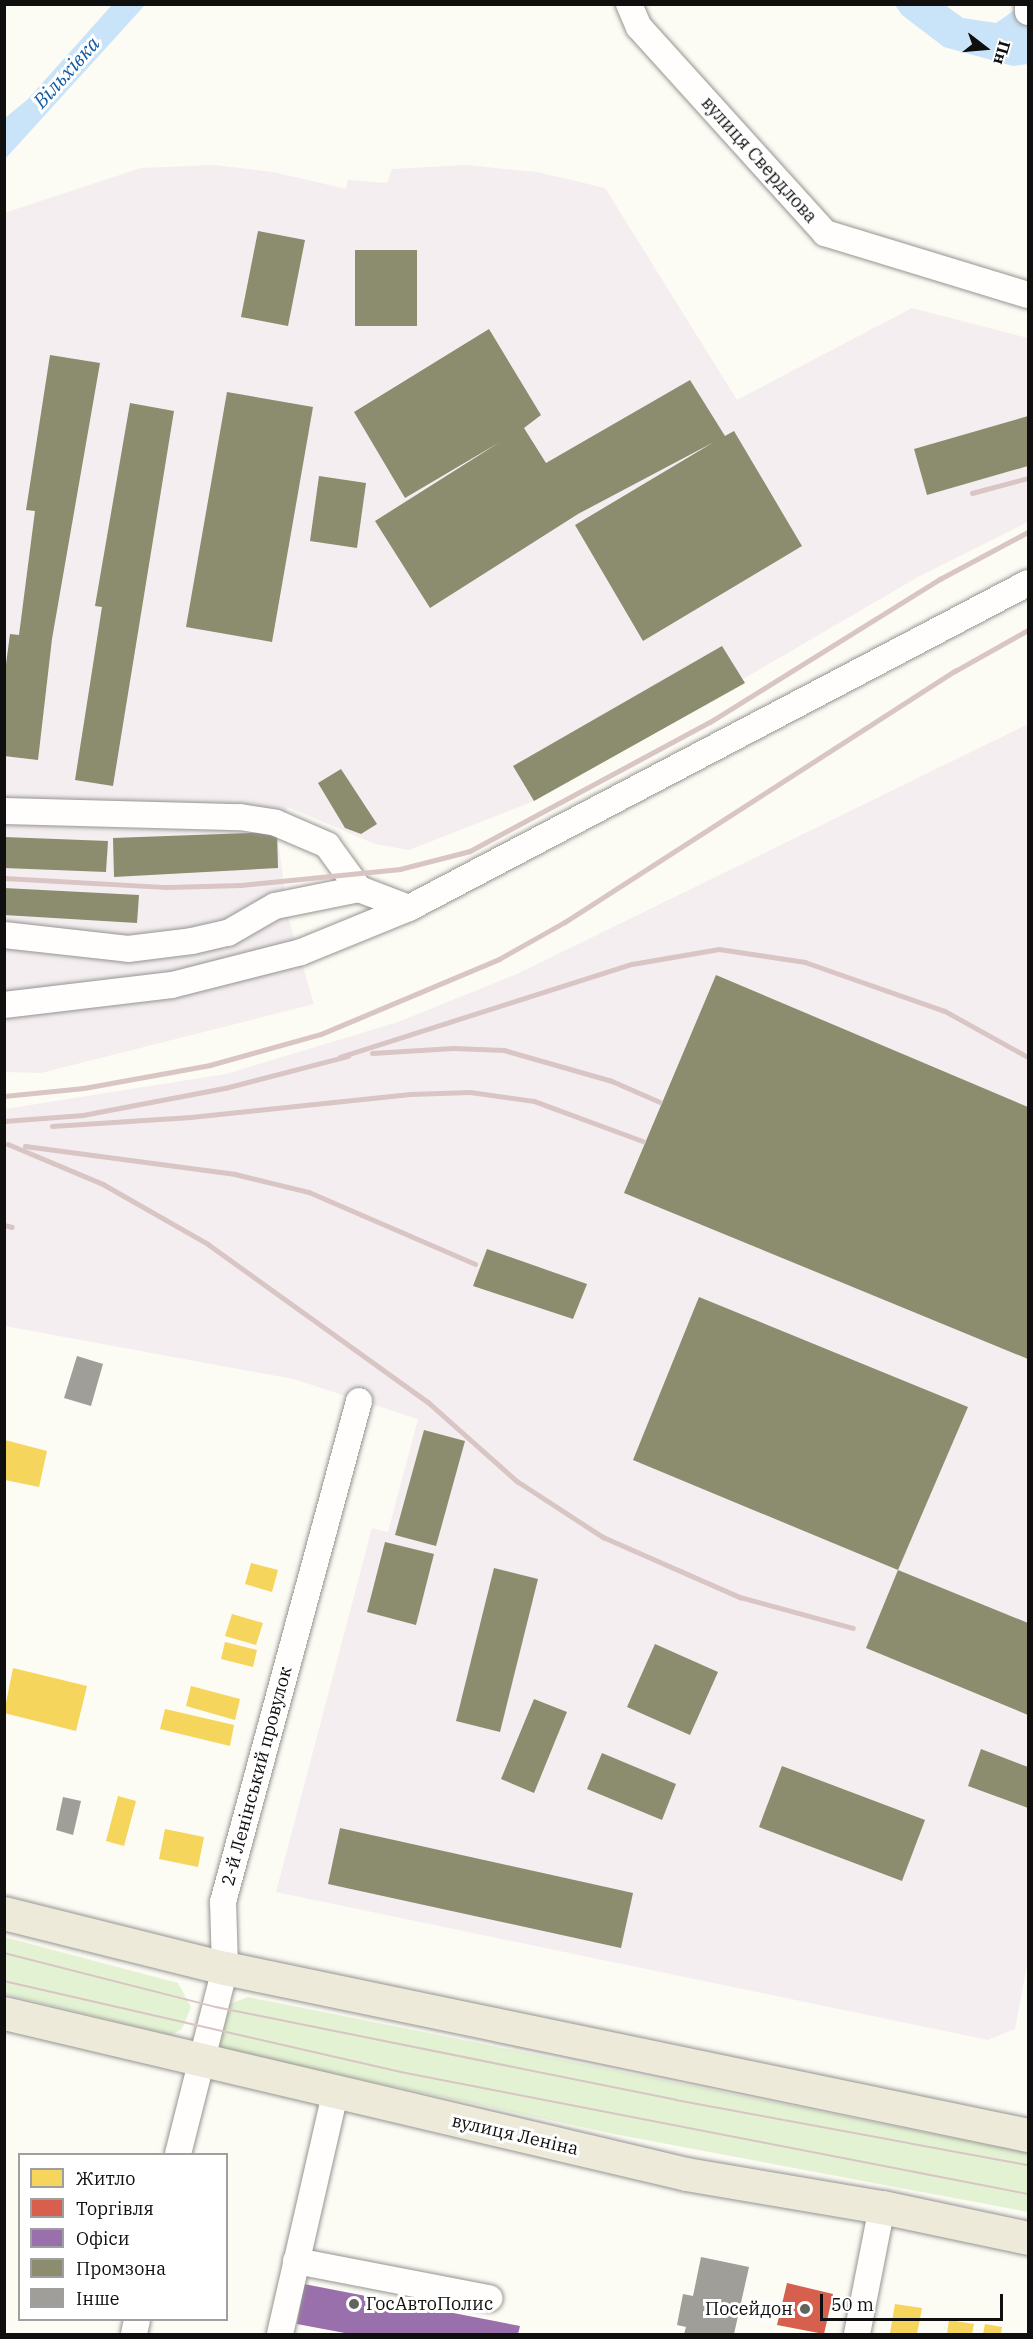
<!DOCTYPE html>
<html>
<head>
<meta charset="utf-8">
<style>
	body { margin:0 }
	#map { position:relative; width:1033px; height:2339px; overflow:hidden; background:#fcfbf4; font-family:"IBM Plex Serif",serif }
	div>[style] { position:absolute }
	.industrial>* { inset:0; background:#f4eef1 }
	.green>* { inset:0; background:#e3f2d3 }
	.water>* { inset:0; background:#c9e3f8 }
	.homes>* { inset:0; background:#f6d55c }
	.shops>* { inset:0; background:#d6604d }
	.offices>* { inset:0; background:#9970ab }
	.industry>* { inset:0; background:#8c8c6e }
	.building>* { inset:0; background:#a09e99 }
	.roads { filter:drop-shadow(0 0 2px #969592) drop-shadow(0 0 2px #969592) }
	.minor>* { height:26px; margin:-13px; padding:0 13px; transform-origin:13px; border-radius:13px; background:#fffefd }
	.primary>* { height:33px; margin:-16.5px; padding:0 16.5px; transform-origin:16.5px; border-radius:16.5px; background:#edeada }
	.tram>* { height:1.5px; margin:-0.75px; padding:0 0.75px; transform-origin:0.75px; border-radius:0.75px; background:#d9c5c4 }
	.rail>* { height:4.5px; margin:-2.25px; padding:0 2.25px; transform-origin:2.25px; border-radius:2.25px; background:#d9c5c4 }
	.dots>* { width:16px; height:16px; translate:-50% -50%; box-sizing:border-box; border:3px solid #fff; border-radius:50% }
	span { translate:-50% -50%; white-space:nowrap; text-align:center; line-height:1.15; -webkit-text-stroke:6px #fff; paint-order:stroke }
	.street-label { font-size:18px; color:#0f0f0f }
	.poi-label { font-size:18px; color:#0f0f0f }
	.left { translate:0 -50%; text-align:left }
	.right { translate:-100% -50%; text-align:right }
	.water-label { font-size:20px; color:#125aa6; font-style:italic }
	.frame { position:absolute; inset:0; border:6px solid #0f0f0f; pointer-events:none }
	.legend { position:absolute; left:18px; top:2153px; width:210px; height:168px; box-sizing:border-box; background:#fff; border:2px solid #9f9f9f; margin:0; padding:8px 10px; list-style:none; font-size:18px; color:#0f0f0f }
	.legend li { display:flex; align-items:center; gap:12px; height:30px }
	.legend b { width:30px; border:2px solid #9f9f9f }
	.north { position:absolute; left:955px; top:18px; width:60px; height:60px; -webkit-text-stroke:4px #fff; paint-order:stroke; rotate:106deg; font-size:16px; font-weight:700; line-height:24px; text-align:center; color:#0f0f0f }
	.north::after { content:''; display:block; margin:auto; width:21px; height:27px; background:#0f0f0f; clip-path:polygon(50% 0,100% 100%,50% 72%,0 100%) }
	.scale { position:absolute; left:820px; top:2294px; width:183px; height:27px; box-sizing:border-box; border:3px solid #0f0f0f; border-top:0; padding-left:8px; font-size:18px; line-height:21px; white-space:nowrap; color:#0f0f0f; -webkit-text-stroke:4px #fff; paint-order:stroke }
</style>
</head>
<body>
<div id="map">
	<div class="industrial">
		<i style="clip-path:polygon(215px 165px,273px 172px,346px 189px,348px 180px,387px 183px,392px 169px,465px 165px,537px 172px,605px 188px,737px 400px,912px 308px,1028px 338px,1028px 522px,918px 577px,534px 801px,409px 850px,375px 844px,288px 807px,277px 833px,289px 920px,314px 1004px,41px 1073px,5px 1072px,4px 213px,141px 168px)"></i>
		<i style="clip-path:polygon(1028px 724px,1028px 1960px,1015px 2029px,988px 2040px,276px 1892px,372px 1528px,388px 1532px,418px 1419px,293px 1379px,5px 1326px,5px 1109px,226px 1074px,398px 1022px,517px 974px)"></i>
	</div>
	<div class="green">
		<i style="clip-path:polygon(4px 1937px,178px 1983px,191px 2007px,182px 2029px,171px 2035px,5px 1994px)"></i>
		<i style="clip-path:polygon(248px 1997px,1028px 2153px,1028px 2212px,614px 2134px,224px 2050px,217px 2043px,225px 2006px)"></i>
	</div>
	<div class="water">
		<i style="clip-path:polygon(112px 5px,145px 5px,5px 159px,5px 118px,28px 99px)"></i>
		<i style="clip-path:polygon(895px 5px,945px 5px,963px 18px,996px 23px,1022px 5px,1028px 5px,1028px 64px,1013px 66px,944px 47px,902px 15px)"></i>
	</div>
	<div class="homes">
		<i style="clip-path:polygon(5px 1440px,47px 1451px,39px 1487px,5px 1480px)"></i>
		<i style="clip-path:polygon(251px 1563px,278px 1570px,272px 1592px,245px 1584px)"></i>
		<i style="clip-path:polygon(232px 1614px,263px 1623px,256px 1645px,225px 1636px)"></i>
		<i style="clip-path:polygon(225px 1642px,257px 1650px,253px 1667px,221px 1659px)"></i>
		<i style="clip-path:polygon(13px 1668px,87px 1686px,76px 1731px,4px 1713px)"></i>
		<i style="clip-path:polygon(191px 1686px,240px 1699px,235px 1720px,186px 1706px)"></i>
		<i style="clip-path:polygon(165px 1709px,234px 1725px,230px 1746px,160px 1729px)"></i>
		<i style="clip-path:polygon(118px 1796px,136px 1801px,124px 1846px,106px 1841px)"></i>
		<i style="clip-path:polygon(165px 1829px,204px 1837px,198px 1867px,159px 1859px)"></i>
		<i style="clip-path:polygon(895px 2304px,922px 2308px,917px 2334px,890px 2333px)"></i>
		<i style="clip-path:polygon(949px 2320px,974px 2324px,972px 2334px,947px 2334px)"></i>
		<i style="clip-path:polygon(985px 2324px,1002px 2327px,1001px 2334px,983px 2334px)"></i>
	</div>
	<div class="shops">
		<i style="clip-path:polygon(787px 2283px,833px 2294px,824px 2334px,777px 2325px)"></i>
	</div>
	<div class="offices">
		<i style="clip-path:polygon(304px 2284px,520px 2326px,518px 2334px,350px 2334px,297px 2324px)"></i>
	</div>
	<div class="industry">
		<i style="clip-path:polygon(258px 231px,305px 240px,288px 326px,241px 317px)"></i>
		<i style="clip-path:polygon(355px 250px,417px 250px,417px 326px,355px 326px)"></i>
		<i style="clip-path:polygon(489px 329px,541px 415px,524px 428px,546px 463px,690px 380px,725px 436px,734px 431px,802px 546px,643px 641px,575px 525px,714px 442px,578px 514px,430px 608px,375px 521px,500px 442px,405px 498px,354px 412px)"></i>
		<i style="clip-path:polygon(50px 355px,100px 363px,52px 639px,38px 760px,4px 756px,4px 679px,10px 634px,19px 635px,35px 511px,26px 510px)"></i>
		<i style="clip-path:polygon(227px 392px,313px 407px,272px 642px,186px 627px)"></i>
		<i style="clip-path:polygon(130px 403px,174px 411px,113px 786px,75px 780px,102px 607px,95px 606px)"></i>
		<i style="clip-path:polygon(1028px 416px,1028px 466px,927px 495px,914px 449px)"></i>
		<i style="clip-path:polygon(319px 476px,366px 483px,357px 548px,310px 541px)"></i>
		<i style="clip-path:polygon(722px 646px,745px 683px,534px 801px,513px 766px)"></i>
		<i style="clip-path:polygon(341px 769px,377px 824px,361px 834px,345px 828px,318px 783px)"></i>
		<i style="clip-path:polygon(277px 832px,278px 868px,114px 877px,113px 838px)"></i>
		<i style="clip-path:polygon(4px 837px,108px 841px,106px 872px,4px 868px)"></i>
		<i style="clip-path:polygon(4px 888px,139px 895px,137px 923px,4px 915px)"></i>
		<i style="clip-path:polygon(716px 975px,1028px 1107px,1028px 1359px,624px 1193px)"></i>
		<i style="clip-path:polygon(487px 1249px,587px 1284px,573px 1319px,473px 1286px)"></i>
		<i style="clip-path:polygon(699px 1297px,968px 1407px,898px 1570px,633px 1460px)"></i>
		<i style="clip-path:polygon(424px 1430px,465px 1441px,436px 1546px,395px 1535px)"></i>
		<i style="clip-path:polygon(385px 1542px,434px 1554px,416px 1625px,367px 1612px)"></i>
		<i style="clip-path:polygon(494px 1568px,538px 1579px,500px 1732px,456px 1721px)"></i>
		<i style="clip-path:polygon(898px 1570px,1028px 1623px,1028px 1715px,866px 1648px)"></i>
		<i style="clip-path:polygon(655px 1644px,718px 1672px,690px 1735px,627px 1707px)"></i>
		<i style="clip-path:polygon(534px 1699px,567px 1712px,534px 1793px,501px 1779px)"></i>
		<i style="clip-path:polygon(981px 1749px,1028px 1767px,1028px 1808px,968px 1786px)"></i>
		<i style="clip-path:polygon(602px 1753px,676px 1784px,662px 1820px,587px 1789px)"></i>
		<i style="clip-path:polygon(782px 1766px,925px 1820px,902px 1881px,759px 1827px)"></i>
		<i style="clip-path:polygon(340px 1828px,633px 1893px,621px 1948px,328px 1884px)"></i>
	</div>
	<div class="building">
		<i style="clip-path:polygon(77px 1356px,103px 1364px,91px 1406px,64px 1398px)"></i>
		<i style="clip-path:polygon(63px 1797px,81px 1801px,73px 1835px,56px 1830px)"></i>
		<i style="clip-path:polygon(701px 2257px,749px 2267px,734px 2334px,684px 2334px,686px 2327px,677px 2325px,683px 2294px,693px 2296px)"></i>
	</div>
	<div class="roads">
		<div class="minor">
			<i style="left:629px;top:4px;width:25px;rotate:67deg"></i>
			<i style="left:639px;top:27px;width:278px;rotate:47.9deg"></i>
			<i style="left:825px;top:233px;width:212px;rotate:17deg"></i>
			<i style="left:1028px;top:4px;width:8px;rotate:90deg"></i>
			<i style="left:4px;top:811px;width:236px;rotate:1.5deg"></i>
			<i style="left:240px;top:817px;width:36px;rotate:9deg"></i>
			<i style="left:276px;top:823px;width:56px;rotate:23.3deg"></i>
			<i style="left:327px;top:845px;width:54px;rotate:54deg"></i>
			<i style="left:359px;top:889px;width:53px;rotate:20.8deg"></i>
			<i style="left:409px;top:908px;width:699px;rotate:-27.7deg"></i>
			<i style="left:4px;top:935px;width:125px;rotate:6.4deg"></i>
			<i style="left:128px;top:949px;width:64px;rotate:-7.1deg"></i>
			<i style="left:192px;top:941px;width:37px;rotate:-13deg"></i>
			<i style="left:228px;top:933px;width:54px;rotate:-29.9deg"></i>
			<i style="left:275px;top:906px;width:86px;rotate:-11.4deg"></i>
			<i style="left:4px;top:1005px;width:169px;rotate:-6.8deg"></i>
			<i style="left:172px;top:985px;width:133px;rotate:-14.3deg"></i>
			<i style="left:301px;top:952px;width:117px;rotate:-22.2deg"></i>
			<i style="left:178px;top:2154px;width:192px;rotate:-75.8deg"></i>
			<i style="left:225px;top:1968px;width:66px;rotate:-91.7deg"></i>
			<i style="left:223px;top:1902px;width:519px;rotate:-74.81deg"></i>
			<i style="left:296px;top:2261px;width:197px;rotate:10.9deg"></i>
			<i style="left:134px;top:2334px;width:14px;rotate:-78deg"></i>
			<i style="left:280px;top:2334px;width:247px;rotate:-77.1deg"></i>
			<i style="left:857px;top:2334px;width:129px;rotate:-78.9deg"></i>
		</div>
		<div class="primary">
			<i style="left:4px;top:1913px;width:228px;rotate:14deg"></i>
			<i style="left:225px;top:1968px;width:820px;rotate:11.75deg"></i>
			<i style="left:4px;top:2013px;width:701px;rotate:13.28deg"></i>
			<i style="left:686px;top:2174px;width:199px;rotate:9.6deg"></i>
			<i style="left:882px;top:2207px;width:149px;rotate:12deg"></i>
		</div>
	</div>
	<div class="tram">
		<i style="left:4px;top:1953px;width:219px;rotate:14.3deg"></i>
		<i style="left:216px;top:2007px;width:469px;rotate:11.4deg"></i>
		<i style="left:676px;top:2100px;width:358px;rotate:10.5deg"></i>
		<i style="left:4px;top:1981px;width:407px;rotate:12.9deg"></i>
		<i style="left:401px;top:2072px;width:639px;rotate:11.01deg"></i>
	</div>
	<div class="rail">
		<i style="left:972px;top:493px;width:58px;rotate:-15deg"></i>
		<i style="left:4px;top:878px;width:163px;rotate:3.2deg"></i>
		<i style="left:167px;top:887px;width:74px;rotate:-1.5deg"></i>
		<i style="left:241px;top:885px;width:160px;rotate:-5.7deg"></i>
		<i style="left:400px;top:869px;width:72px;rotate:-14.4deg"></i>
		<i style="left:470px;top:851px;width:272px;rotate:-28.3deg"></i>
		<i style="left:710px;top:722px;width:271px;rotate:-31.9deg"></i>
		<i style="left:940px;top:579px;width:100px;rotate:-28.1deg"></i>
		<i style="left:372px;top:1053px;width:81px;rotate:-3.5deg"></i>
		<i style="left:453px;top:1048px;width:51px;rotate:2.2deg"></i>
		<i style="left:504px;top:1050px;width:112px;rotate:16deg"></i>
		<i style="left:612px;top:1081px;width:52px;rotate:23.6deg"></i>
		<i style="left:340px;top:1057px;width:306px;rotate:-17.7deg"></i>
		<i style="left:632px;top:964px;width:88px;rotate:-9.8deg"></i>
		<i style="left:719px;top:949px;width:87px;rotate:8.6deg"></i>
		<i style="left:805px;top:962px;width:148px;rotate:19.3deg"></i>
		<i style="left:945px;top:1011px;width:95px;rotate:29deg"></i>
		<i style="left:4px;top:1096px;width:80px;rotate:-5.7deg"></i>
		<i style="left:84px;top:1088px;width:128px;rotate:-10.3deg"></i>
		<i style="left:210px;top:1065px;width:115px;rotate:-15.6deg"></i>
		<i style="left:321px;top:1034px;width:193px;rotate:-22.8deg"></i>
		<i style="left:499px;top:959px;width:76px;rotate:-29.3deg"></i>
		<i style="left:565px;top:922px;width:464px;rotate:-32.8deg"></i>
		<i style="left:955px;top:671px;width:84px;rotate:-29.3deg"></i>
		<i style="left:4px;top:1121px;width:79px;rotate:-4.3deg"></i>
		<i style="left:83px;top:1115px;width:145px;rotate:-10.8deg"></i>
		<i style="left:225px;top:1088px;width:127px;rotate:-14.6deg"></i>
		<i style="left:52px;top:1126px;width:139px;rotate:-3.7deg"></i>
		<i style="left:191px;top:1117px;width:220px;rotate:-6deg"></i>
		<i style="left:410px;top:1094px;width:60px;rotate:-1.9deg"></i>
		<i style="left:470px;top:1092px;width:65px;rotate:8deg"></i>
		<i style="left:534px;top:1101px;width:116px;rotate:20.2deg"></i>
		<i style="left:8px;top:1144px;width:103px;rotate:22.8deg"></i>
		<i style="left:103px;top:1184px;width:121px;rotate:29.7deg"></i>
		<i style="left:208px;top:1244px;width:271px;rotate:35.7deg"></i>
		<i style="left:428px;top:1402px;width:119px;rotate:41.6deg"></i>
		<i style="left:517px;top:1481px;width:103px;rotate:33.1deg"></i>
		<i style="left:603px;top:1537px;width:150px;rotate:23.7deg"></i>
		<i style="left:740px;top:1597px;width:117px;rotate:15.3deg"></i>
		<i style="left:25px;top:1146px;width:212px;rotate:7.6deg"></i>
		<i style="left:235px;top:1174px;width:76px;rotate:13.7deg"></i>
		<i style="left:309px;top:1192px;width:181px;rotate:23.4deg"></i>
		<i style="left:4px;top:1225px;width:8px;rotate:14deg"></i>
	</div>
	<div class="dots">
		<i style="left:354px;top:2304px;background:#62625f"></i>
		<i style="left:805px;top:2309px;background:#62625f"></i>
	</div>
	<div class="street-label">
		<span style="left:759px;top:160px;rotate:48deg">вулиця Свердлова</span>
		<span style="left:257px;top:1776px;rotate:-75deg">2-й Ленінський провулок</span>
		<span style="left:515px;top:2135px;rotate:13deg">вулиця Леніна</span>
	</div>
	<div class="poi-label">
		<span class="left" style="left:366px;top:2304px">ГосАвтоПолис</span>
		<span class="right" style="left:793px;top:2309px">Посейдон</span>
	</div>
	<div class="water-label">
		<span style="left:66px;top:72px;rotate:-48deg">Вільхівка</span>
	</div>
	<div class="frame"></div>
	<ul class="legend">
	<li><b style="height:16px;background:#f6d55c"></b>Житло</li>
	<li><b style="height:16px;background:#d6604d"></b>Торгівля</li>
	<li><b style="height:16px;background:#9970ab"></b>Офіси</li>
	<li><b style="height:16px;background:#8c8c6e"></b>Промзона</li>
	<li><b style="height:16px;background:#a09e99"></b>Інше</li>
	</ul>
	<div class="north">Пн</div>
	<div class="scale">50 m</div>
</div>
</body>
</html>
